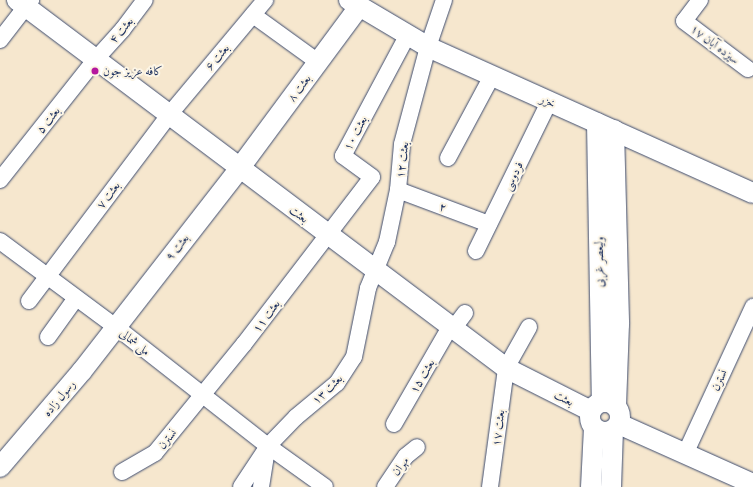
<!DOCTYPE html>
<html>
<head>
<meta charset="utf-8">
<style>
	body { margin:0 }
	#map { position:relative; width:753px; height:487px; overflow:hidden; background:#f6e7ce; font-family:"Gentium Book Plus",Amiri,serif }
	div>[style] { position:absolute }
	.roads { filter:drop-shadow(0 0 1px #3c4b6f) drop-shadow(0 0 1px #3c4b6f) }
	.minor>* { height:16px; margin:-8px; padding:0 8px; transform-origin:8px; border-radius:8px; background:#fff }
	.tertiary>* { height:20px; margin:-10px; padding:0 10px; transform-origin:10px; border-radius:10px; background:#fff }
	.tertiary>.ring { margin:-10px; padding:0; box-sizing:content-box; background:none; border:20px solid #fff; border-radius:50% }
	.dots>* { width:11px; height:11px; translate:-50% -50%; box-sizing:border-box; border:2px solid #fcf5e5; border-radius:50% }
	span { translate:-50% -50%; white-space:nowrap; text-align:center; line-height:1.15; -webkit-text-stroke:4px #fcf5e5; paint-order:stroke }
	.street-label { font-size:12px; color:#1b2f5e }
	.poi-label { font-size:12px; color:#1b2f5e }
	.left { translate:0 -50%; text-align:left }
</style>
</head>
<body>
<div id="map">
	<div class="roads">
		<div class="minor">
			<i style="left:700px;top:0;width:26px;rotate:127deg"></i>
			<i style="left:684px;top:21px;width:80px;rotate:36.9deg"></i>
			<i style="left:253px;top:15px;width:80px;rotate:35.9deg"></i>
			<i style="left:0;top:40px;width:51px;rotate:-52.2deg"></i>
			<i style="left:448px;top:158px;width:93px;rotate:-61.8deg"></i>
			<i style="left:0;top:180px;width:154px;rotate:-51.6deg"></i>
			<i style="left:96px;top:59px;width:40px;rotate:-48deg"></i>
			<i style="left:123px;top:29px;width:36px;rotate:-53deg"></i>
			<i style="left:398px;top:190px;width:97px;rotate:20.5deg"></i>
			<i style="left:0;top:241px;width:144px;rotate:36.6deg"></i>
			<i style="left:116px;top:327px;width:193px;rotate:38.1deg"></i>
			<i style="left:268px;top:446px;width:70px;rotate:35.7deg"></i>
			<i style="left:476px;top:251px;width:166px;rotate:-63.9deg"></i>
			<i style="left:29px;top:301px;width:233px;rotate:-53deg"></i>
			<i style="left:169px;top:115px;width:150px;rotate:-50.1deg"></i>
			<i style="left:453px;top:329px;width:20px;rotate:-53deg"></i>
			<i style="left:48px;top:337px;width:48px;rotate:-54.3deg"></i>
			<i style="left:394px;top:424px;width:112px;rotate:-60deg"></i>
			<i style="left:686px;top:452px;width:160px;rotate:-65.2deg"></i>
			<i style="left:122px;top:472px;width:38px;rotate:-30deg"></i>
			<i style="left:155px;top:453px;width:141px;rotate:-50.8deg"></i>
			<i style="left:244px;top:344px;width:210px;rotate:-52.5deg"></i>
			<i style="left:372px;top:177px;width:36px;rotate:-144deg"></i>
			<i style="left:343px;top:156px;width:136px;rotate:-61.9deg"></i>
			<i style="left:241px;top:487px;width:49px;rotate:-56.6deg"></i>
			<i style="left:268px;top:446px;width:40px;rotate:-46deg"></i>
			<i style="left:296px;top:417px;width:53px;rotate:-39.7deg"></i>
			<i style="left:337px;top:383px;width:31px;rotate:-57deg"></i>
			<i style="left:354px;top:357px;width:70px;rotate:-78.5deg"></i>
			<i style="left:368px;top:288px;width:50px;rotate:-67.6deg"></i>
			<i style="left:387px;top:242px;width:53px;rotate:-78.1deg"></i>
			<i style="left:398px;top:190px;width:46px;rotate:-85deg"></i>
			<i style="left:402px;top:144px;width:100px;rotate:-75deg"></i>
			<i style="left:428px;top:47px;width:50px;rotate:-71.2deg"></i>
			<i style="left:261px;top:487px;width:36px;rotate:-81deg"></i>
			<i style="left:385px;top:487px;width:37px;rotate:-56deg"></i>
			<i style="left:406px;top:456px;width:14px;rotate:-39deg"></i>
			<i style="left:490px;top:487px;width:120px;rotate:-82.3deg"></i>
			<i style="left:506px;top:368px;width:47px;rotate:-60.7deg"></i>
		</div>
		<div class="tertiary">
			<i style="left:17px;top:0;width:612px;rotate:36.96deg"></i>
			<i style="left:506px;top:368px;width:95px;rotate:26.8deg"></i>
			<i style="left:349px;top:0;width:92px;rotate:30.7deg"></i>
			<i style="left:428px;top:47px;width:356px;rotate:24.2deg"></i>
			<i style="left:597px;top:123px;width:279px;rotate:89deg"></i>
			<i style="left:614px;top:130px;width:194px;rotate:88.5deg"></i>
			<i style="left:619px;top:324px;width:81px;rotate:92.1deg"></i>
			<i class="ring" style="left:590px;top:402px;width:10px;height:10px"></i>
			<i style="left:619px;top:424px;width:147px;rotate:24.1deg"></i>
			<i style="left:0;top:467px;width:126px;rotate:-49.5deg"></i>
			<i style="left:82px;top:371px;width:256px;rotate:-52.1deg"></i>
			<i style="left:239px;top:169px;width:202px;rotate:-53.5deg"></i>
			<i style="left:591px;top:487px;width:59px;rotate:-87.1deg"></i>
			<i style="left:611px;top:487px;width:56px;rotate:-88deg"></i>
		</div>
	</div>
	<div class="dots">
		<i style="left:95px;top:71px;background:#b5179e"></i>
	</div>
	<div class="street-label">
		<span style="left:121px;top:30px;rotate:-50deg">بعثت ۴</span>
		<span style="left:715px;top:44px;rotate:37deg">سیزده آبان ۱۷</span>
		<span style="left:217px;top:57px;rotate:-50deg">بعثت ۶</span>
		<span style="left:299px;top:88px;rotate:-53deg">بعثت ۸</span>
		<span style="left:548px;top:101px;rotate:24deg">خزر</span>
		<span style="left:48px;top:120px;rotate:-52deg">بعثت ۵</span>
		<span style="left:355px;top:133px;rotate:-62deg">بعثت ۱۰</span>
		<span style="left:402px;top:160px;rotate:-83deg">بعثت ۱۲</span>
		<span style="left:513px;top:176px;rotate:-64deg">فردوسی</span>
		<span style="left:108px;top:195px;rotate:-53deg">بعثت ۷</span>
		<span style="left:443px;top:207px;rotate:21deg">۲</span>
		<span style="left:299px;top:214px;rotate:37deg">بعثت</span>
		<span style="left:177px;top:247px;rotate:-52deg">بعثت ۹</span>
		<span style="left:599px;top:262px;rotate:-91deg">ولیعصر غربی</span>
		<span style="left:266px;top:316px;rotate:-53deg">بعثت ۱۱</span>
		<span style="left:135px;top:342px;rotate:38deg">ملی شمالی</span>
		<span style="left:422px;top:376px;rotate:-60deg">بعثت ۱۵</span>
		<span style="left:719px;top:380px;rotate:-65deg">نسترن</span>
		<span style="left:327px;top:389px;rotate:-44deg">بعثت ۱۳</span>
		<span style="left:59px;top:398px;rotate:-50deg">رسول زاده</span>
		<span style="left:564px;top:398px;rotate:27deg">بعثت</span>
		<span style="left:498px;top:428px;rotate:-83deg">بعثت ۱۷</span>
		<span style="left:167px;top:439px;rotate:-51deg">نسترن</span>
		<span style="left:400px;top:466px;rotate:-53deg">مهران</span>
	</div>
	<div class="poi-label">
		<span class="left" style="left:103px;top:71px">کافه عزیز جون</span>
	</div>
</div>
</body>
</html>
